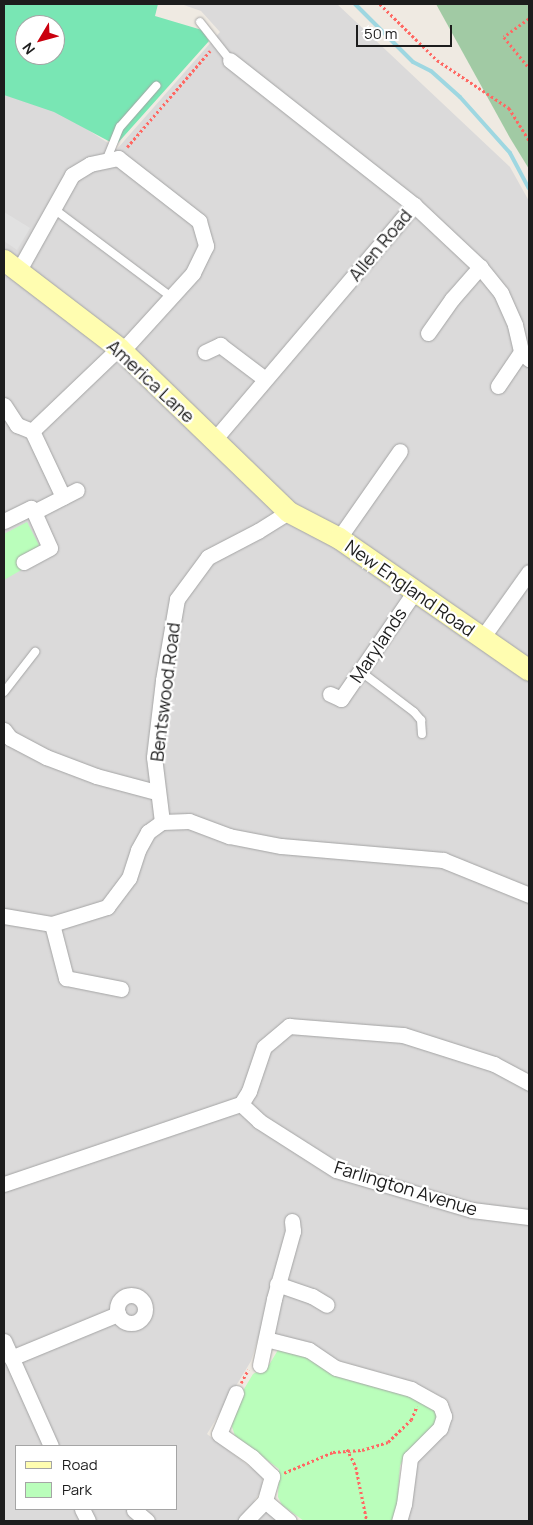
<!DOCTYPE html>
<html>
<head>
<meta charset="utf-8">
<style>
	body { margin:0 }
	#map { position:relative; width:533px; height:1525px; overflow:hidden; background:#efeae2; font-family:Manrope,sans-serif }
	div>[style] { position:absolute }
	.residential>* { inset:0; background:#dbdada }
	.cemetery>* { inset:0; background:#a1caa4 }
	.park>* { inset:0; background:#bafebb }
	.pitch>* { inset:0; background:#79e6b4 }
	.parking>* { inset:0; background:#e1e1e1 }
	.stream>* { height:4px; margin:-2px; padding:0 2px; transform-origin:2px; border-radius:2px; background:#9ed7e1 }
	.path>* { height:2.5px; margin-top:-1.25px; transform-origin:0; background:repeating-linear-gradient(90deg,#ff6863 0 2.5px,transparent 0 5px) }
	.roads { filter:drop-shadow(0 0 1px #a4a4a4) drop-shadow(0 0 1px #a4a4a4) }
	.lane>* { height:8px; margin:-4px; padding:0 4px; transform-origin:4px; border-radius:4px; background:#fff }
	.street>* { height:15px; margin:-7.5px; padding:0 7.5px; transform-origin:7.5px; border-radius:7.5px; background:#fff }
	.street>.ring { margin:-7.5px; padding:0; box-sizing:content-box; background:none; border:15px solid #fff; border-radius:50% }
	.secondary>* { height:21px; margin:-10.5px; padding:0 10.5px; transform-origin:10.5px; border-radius:10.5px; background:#fffdb0 }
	span { translate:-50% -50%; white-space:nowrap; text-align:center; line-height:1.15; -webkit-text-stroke:4.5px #fff; paint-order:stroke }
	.street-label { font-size:18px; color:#1d1d1d }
	.frame { position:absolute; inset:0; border:5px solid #1d1d1d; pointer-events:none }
	.legend { position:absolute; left:15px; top:1445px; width:162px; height:65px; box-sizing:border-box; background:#fff; border:1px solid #a5a5a5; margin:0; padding:6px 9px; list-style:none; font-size:15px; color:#1d1d1d }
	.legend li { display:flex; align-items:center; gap:10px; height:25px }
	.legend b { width:25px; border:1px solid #a5a5a5 }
	.north { position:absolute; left:15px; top:15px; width:50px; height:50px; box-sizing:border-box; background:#fff; border:1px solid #a5a5a5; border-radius:50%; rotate:233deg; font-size:14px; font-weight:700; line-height:20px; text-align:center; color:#1d1d1d }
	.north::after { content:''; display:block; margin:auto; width:18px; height:22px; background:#ca000e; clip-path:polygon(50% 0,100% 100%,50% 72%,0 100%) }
	.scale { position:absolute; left:356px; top:25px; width:96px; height:22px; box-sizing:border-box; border:2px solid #1d1d1d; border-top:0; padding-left:6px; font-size:15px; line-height:18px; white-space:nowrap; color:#1d1d1d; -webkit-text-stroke:4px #fff; paint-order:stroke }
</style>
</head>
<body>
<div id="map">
	<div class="residential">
		<i style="clip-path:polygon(evenodd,181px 4px,337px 4px,510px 167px,529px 201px,529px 1521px,406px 1521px,412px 1505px,417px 1460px,447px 1432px,452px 1416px,447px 1400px,413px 1382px,339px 1361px,260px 1332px,251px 1361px,207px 1434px,262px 1476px,263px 1488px,254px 1501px,277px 1521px,4px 1521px,4px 93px,58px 110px,117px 149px,220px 32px,201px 11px,181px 4px,16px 1446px,176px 1446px,176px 1509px,16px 1509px,16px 1446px)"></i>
	</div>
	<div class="cemetery">
		<i style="clip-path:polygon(436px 4px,529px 4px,529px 169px,510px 138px)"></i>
	</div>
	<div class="park">
		<i style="clip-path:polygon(27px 522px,40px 547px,18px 559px,23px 569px,4px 580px,4px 534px)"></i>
		<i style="clip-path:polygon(278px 1350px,296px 1351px,405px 1394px,437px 1412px,435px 1424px,405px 1454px,400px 1466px,397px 1509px,392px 1521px,304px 1521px,282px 1505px,278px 1497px,279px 1469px,235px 1436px,230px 1420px,241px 1394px,253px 1374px,269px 1365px)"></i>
	</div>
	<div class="pitch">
		<i style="clip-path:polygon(evenodd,4px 4px,158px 4px,155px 16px,202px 30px,209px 41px,116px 145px,54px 112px,4px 95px,4px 4px,25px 25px,55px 25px,55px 55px,25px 55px,25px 25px)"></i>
	</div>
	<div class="parking">
		<i style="clip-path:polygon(4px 212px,30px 228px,17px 250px,4px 241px)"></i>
	</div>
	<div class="stream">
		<i style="left:355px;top:4px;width:82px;rotate:45deg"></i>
		<i style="left:413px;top:62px;width:20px;rotate:27deg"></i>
		<i style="left:431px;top:71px;width:39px;rotate:42deg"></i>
		<i style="left:460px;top:97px;width:75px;rotate:48.2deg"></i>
		<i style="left:510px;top:153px;width:40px;rotate:62deg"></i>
	</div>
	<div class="path">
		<i style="left:380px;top:4px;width:80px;rotate:44.5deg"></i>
		<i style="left:437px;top:60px;width:87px;rotate:33.7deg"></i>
		<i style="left:509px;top:108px;width:38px;rotate:58deg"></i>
		<i style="left:529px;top:19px;width:31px;rotate:144deg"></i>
		<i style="left:504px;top:37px;width:40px;rotate:51deg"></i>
		<i style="left:127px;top:147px;width:127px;rotate:-49.2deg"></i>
		<i style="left:241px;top:1383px;width:15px;rotate:-62deg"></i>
		<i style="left:347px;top:1449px;width:20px;rotate:63deg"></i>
		<i style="left:356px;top:1467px;width:55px;rotate:78.5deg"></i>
		<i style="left:284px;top:1473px;width:53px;rotate:-23.2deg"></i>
		<i style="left:333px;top:1452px;width:29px;rotate:-4deg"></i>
		<i style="left:362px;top:1450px;width:27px;rotate:-17deg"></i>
		<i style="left:388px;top:1442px;width:32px;rotate:-44deg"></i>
		<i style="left:411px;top:1420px;width:15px;rotate:-67deg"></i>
	</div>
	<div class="roads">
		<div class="lane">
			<i style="left:200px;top:22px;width:48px;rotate:51.7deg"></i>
			<i style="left:106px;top:161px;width:37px;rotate:-68deg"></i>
			<i style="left:120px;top:127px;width:55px;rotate:-48.7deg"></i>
			<i style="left:54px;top:209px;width:146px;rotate:36.9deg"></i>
			<i style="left:360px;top:671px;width:68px;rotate:37.2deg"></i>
			<i style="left:414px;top:712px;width:11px;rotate:49deg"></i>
			<i style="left:421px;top:720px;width:14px;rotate:86deg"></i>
			<i style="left:4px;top:692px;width:51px;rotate:-52.2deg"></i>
		</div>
		<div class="street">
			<i style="left:414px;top:205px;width:91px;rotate:43.2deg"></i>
			<i style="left:480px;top:267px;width:33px;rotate:51deg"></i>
			<i style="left:501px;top:293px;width:35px;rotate:66deg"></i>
			<i style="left:515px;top:325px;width:28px;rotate:77deg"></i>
			<i style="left:521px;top:352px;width:11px;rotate:41deg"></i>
			<i style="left:19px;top:270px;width:109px;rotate:-60.8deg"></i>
			<i style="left:72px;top:175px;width:21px;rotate:-31deg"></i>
			<i style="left:90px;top:164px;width:29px;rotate:-12deg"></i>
			<i style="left:118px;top:158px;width:103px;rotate:37.9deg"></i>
			<i style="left:199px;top:221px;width:26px;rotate:74deg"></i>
			<i style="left:206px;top:246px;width:30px;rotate:116deg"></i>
			<i style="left:193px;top:273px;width:105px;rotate:132.3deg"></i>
			<i style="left:428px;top:333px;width:42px;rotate:-54.8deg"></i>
			<i style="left:452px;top:299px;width:43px;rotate:-48.8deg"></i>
			<i style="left:205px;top:352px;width:17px;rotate:-25deg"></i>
			<i style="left:220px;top:345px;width:56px;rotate:37.1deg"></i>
			<i style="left:498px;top:386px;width:41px;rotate:-55.9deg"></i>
			<i style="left:4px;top:405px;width:24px;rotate:57deg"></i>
			<i style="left:17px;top:425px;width:16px;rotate:22deg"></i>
			<i style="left:32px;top:431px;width:120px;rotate:-43.7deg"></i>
			<i style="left:32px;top:431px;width:73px;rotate:64.8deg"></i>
			<i style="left:214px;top:440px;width:309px;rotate:-49.6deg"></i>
			<i style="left:414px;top:205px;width:234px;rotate:-141.8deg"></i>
			<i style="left:34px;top:512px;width:48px;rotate:-27.1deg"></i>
			<i style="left:4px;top:521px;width:30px;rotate:-26deg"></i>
			<i style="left:31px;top:508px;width:5px;rotate:53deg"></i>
			<i style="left:34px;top:512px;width:39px;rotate:66deg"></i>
			<i style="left:50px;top:548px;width:30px;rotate:152deg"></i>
			<i style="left:339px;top:538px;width:106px;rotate:-55deg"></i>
			<i style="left:482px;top:638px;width:81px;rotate:-54.5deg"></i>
			<i style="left:330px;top:694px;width:12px;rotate:24deg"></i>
			<i style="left:341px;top:699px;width:131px;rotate:-55.6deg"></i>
			<i style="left:4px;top:730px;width:10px;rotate:53deg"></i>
			<i style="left:10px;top:738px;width:41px;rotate:27.8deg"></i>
			<i style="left:46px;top:757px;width:53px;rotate:20.8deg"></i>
			<i style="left:96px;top:776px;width:62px;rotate:14.9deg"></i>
			<i style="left:162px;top:822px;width:27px;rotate:-2deg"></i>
			<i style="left:189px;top:821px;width:43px;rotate:20.6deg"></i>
			<i style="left:229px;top:836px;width:53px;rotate:10.9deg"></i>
			<i style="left:281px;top:846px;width:163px;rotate:4.9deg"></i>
			<i style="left:443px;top:860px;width:93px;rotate:22.1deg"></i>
			<i style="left:162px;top:822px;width:65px;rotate:-97deg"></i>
			<i style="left:154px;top:757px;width:78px;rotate:-83.3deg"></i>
			<i style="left:163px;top:680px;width:82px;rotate:-80.2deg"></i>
			<i style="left:177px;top:599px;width:52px;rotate:-53.6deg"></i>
			<i style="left:208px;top:557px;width:56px;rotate:-27.5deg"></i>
			<i style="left:258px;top:531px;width:36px;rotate:-32deg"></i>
			<i style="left:4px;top:916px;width:49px;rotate:9.5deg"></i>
			<i style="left:52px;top:924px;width:58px;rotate:-17.2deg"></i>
			<i style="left:107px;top:907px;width:36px;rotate:-53deg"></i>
			<i style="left:129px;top:878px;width:29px;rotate:-72deg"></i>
			<i style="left:138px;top:850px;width:21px;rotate:-61deg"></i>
			<i style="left:148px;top:832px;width:17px;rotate:-36deg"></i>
			<i style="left:52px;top:924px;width:56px;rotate:75.5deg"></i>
			<i style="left:66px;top:978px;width:56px;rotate:11.3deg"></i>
			<i style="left:241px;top:1104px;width:25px;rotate:43deg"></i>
			<i style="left:259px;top:1121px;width:91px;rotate:32.5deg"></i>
			<i style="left:336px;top:1170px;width:142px;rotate:16.4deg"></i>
			<i style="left:472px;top:1210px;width:57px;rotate:7deg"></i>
			<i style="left:4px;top:1184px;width:250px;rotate:-18.7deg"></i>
			<i style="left:241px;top:1104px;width:15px;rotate:-58deg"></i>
			<i style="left:249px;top:1091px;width:46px;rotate:-71.2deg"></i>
			<i style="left:264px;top:1047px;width:33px;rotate:-40deg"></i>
			<i style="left:289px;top:1026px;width:114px;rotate:4.5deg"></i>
			<i style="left:403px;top:1035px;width:96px;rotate:17.7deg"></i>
			<i style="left:494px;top:1064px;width:40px;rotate:28deg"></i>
			<i style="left:277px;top:1284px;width:37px;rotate:19deg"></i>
			<i style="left:312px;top:1296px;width:17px;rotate:31deg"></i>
			<i class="ring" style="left:117px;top:1295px;width:13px;height:13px"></i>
			<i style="left:266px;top:1339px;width:44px;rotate:14.3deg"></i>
			<i style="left:309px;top:1350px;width:32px;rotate:34deg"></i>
			<i style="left:336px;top:1368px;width:78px;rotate:15.6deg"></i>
			<i style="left:411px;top:1389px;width:33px;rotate:29deg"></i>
			<i style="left:440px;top:1405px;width:12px;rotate:70deg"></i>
			<i style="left:444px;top:1416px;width:13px;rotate:108deg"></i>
			<i style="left:440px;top:1428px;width:42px;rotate:135deg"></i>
			<i style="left:410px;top:1458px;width:46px;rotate:97.4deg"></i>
			<i style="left:404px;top:1504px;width:18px;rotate:106deg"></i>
			<i style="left:4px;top:1341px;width:115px;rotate:65.9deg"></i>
			<i style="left:11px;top:1358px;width:116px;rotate:-22.4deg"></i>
			<i style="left:260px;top:1365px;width:67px;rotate:-78deg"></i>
			<i style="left:274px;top:1299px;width:71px;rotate:-74.4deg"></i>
			<i style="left:293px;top:1231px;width:10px;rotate:-96deg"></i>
			<i style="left:236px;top:1393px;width:44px;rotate:112.5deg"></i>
			<i style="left:219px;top:1434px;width:40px;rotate:34.9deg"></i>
			<i style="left:252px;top:1457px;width:28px;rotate:44deg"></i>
			<i style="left:272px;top:1476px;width:26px;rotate:106deg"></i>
			<i style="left:265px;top:1501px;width:28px;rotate:134deg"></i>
			<i style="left:265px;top:1501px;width:31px;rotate:40deg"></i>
			<i style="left:82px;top:1509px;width:13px;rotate:63deg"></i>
			<i style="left:134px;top:1510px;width:17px;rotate:40deg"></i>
		</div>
		<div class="secondary">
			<i style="left:4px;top:260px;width:145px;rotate:37.4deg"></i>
			<i style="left:119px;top:348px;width:236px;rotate:44deg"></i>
			<i style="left:289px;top:512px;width:56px;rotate:27.5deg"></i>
			<i style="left:339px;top:538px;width:231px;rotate:34.8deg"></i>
		</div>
	</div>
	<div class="street-label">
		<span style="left:380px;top:245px;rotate:-50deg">Allen Road</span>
		<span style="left:151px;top:381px;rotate:43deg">America Lane</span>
		<span style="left:410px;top:588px;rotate:35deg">New England Road</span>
		<span style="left:378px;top:645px;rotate:-56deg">Marylands</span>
		<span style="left:165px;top:692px;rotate:-83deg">Bentswood Road</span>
		<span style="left:406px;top:1188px;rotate:17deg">Farlington Avenue</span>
	</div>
	<div class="frame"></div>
	<ul class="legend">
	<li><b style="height:6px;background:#fffdb0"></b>Road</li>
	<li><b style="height:14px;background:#bafebb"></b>Park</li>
	</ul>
	<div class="north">N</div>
	<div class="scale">50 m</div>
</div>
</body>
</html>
